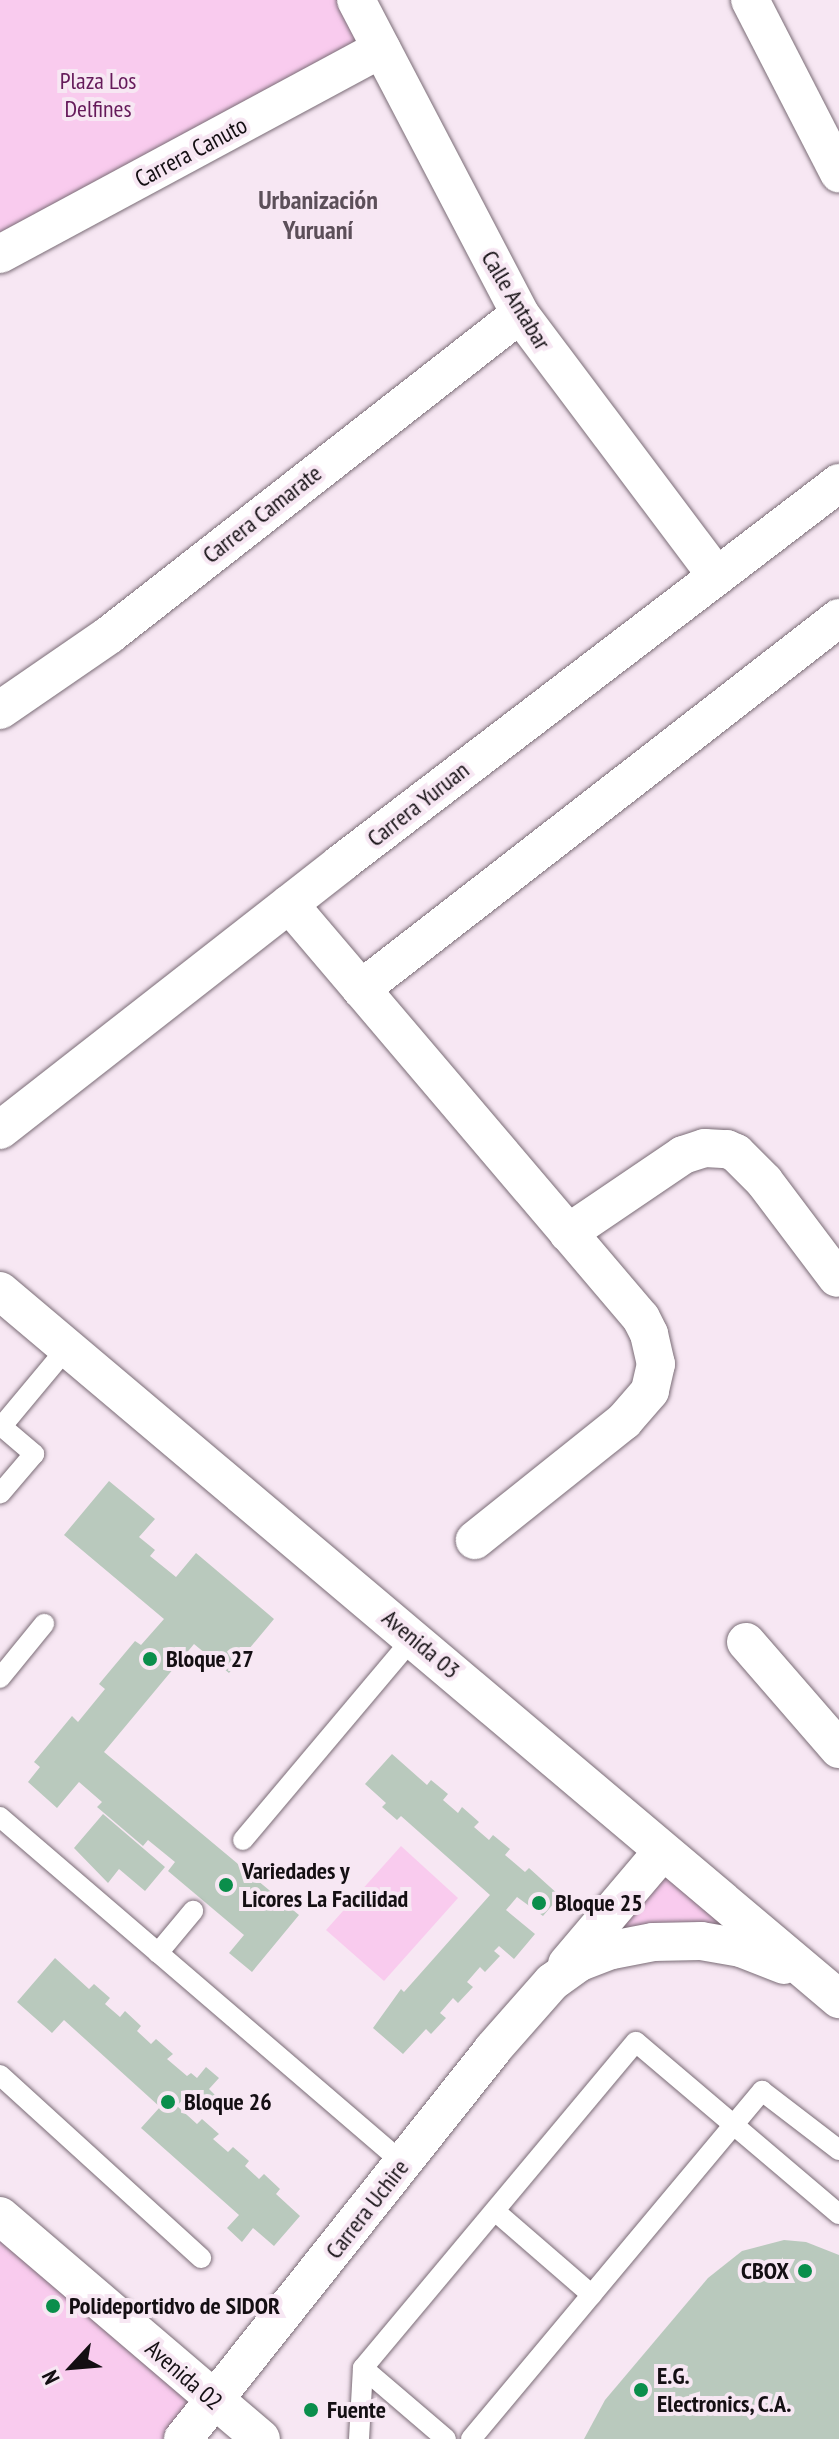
<!DOCTYPE html>
<html>
<head>
<meta charset="utf-8">
<style>
	body { margin:0 }
	#map { position:relative; width:839px; height:2439px; overflow:hidden; background:#f7e7f3; font-family:"PT Sans Narrow",sans-serif }
	div>[style] { position:absolute }
	.green>* { inset:0; background:#f9cbee }
	.building>* { inset:0; background:#b9c9bd }
	.roads { filter:drop-shadow(0 0 2px #7a6c76) drop-shadow(0 0 2px #7a6c76) }
	.lane>* { height:20px; margin:-10px; padding:0 10px; transform-origin:10px; border-radius:10px; background:#fff }
	.street>* { height:38px; margin:-19px; padding:0 19px; transform-origin:19px; border-radius:19px; background:#fff }
	.dots>* { width:22px; height:22px; translate:-50% -50%; box-sizing:border-box; border:4px solid #f7e7f3; border-radius:50% }
	span { translate:-50% -50%; white-space:nowrap; text-align:center; line-height:1.15; -webkit-text-stroke:8px #f7e7f3; paint-order:stroke }
	.park-label { font-size:24px; color:#651a5a }
	.street-label { font-size:24px; color:#140f13 }
	.poi-label { font-size:24px; color:#140f13; font-weight:700 }
	.left { translate:0 -50%; text-align:left }
	.right { translate:-100% -50%; text-align:right }
	.neighbourhood-label { font-size:26px; color:#5c4f59; font-weight:700 }
	.north { position:absolute; left:32px; top:2327px; width:80px; height:80px; -webkit-text-stroke:6px #f7e7f3; paint-order:stroke; rotate:244deg; font-size:22px; font-weight:700; line-height:32px; text-align:center; color:#140f13 }
	.north::after { content:''; display:block; margin:auto; width:28px; height:36px; background:#140f13; clip-path:polygon(50% 0,100% 100%,50% 72%,0 100%) }
</style>
</head>
<body>
<div id="map">
	<div class="green">
		<i style="clip-path:polygon(0 0,356px 0,381px 49px,0 254px)"></i>
		<i style="clip-path:polygon(401px 1846px,458px 1898px,384px 1981px,326px 1930px)"></i>
		<i style="clip-path:polygon(663px 1851px,741px 1948px,580px 1962px)"></i>
		<i style="clip-path:polygon(0 2214px,213px 2397px,177px 2439px,0 2439px)"></i>
	</div>
	<div class="building">
		<i style="clip-path:polygon(109px 1481px,155px 1519px,139px 1537px,155px 1550px,150px 1556px,176px 1577px,196px 1553px,274px 1619px,229px 1673px,194px 1644px,104px 1752px,299px 1915px,252px 1972px,229px 1953px,244px 1935px,168px 1871px,175px 1862px,148px 1840px,143px 1846px,97px 1807px,102px 1802px,79px 1782px,57px 1808px,28px 1782px,40px 1767px,34px 1762px,72px 1716px,78px 1722px,105px 1689px,99px 1684px,135px 1641px,141px 1645px,164px 1619px,64px 1535px)"></i>
		<i style="clip-path:polygon(392px 1754px,427px 1785px,431px 1780px,448px 1794px,443px 1800px,458px 1813px,462px 1807px,479px 1822px,474px 1827px,489px 1840px,493px 1835px,510px 1849px,505px 1855px,525px 1872px,529px 1868px,560px 1896px,543px 1916px,517px 1897px,506px 1910px,535px 1934px,514px 1959px,499px 1946px,494px 1951px,500px 1956px,485px 1972px,480px 1967px,467px 1982px,473px 1987px,458px 2003px,453px 1998px,440px 2013px,446px 2018px,431px 2034px,426px 2029px,403px 2054px,373px 2028px,401px 1989px,404px 1992px,490px 1895px,401px 1816px,397px 1820px,382px 1807px,386px 1803px,365px 1784px)"></i>
		<i style="clip-path:polygon(103px 1814px,165px 1867px,145px 1891px,119px 1869px,108px 1883px,74px 1848px)"></i>
		<i style="clip-path:polygon(55px 1958px,89px 1989px,94px 1984px,110px 1998px,105px 2004px,120px 2017px,125px 2011px,141px 2026px,137px 2031px,151px 2044px,156px 2039px,173px 2054px,167px 2059px,187px 2076px,191px 2073px,197px 2078px,206px 2067px,219px 2078px,209px 2089px,217px 2097px,201px 2114px,184px 2098px,177px 2106px,197px 2124px,202px 2119px,219px 2134px,213px 2139px,228px 2152px,233px 2147px,249px 2161px,245px 2166px,259px 2179px,264px 2174px,280px 2189px,276px 2194px,300px 2216px,274px 2246px,253px 2228px,242px 2242px,227px 2228px,239px 2215px,141px 2128px,160px 2107px,64px 2020px,52px 2033px,17px 2002px)"></i>
		<i style="clip-path:polygon(784px 2240px,806px 2242px,839px 2255px,839px 2439px,584px 2439px,605px 2400px,708px 2278px,742px 2251px)"></i>
	</div>
	<div class="roads">
		<div class="lane">
			<i style="left:0;top:1425px;width:45px;rotate:40.5deg"></i>
			<i style="left:34px;top:1454px;width:52px;rotate:130.4deg"></i>
			<i style="left:2px;top:1426px;width:102px;rotate:-50.2deg"></i>
			<i style="left:0;top:1678px;width:70px;rotate:-50.8deg"></i>
			<i style="left:0;top:1817px;width:531px;rotate:40.65deg"></i>
			<i style="left:243px;top:1840px;width:264px;rotate:-49.9deg"></i>
			<i style="left:158px;top:1953px;width:55px;rotate:-50.2deg"></i>
			<i style="left:0;top:2075px;width:272px;rotate:42.3deg"></i>
			<i style="left:495px;top:2211px;width:128px;rotate:40.9deg"></i>
			<i style="left:363px;top:2368px;width:109px;rotate:40.5deg"></i>
			<i style="left:359px;top:2439px;width:71px;rotate:-86.8deg"></i>
			<i style="left:363px;top:2368px;width:425px;rotate:-50.1deg"></i>
			<i style="left:636px;top:2042px;width:266px;rotate:40.3deg"></i>
			<i style="left:471px;top:2439px;width:454px;rotate:-50.1deg"></i>
			<i style="left:762px;top:2091px;width:97px;rotate:37.5deg"></i>
		</div>
		<div class="street">
			<i style="left:356px;top:0;width:354px;rotate:62.4deg"></i>
			<i style="left:520px;top:314px;width:326px;rotate:53.1deg"></i>
			<i style="left:750px;top:0;width:195px;rotate:62.8deg"></i>
			<i style="left:0;top:254px;width:433px;rotate:-28.3deg"></i>
			<i style="left:0;top:710px;width:132px;rotate:-34.5deg"></i>
			<i style="left:109px;top:635px;width:521px;rotate:-37.99deg"></i>
			<i style="left:289px;top:904px;width:543px;rotate:49.63deg"></i>
			<i style="left:641px;top:1318px;width:18px;rotate:63deg"></i>
			<i style="left:649px;top:1334px;width:31px;rotate:77deg"></i>
			<i style="left:656px;top:1364px;width:28px;rotate:103deg"></i>
			<i style="left:650px;top:1391px;width:40px;rotate:131deg"></i>
			<i style="left:624px;top:1421px;width:191px;rotate:141.4deg"></i>
			<i style="left:361px;top:989px;width:605px;rotate:-37.82deg"></i>
			<i style="left:0;top:1130px;width:432px;rotate:-38deg"></i>
			<i style="left:340px;top:864px;width:628px;rotate:-37.36deg"></i>
			<i style="left:568px;top:1233px;width:139px;rotate:-34.1deg"></i>
			<i style="left:683px;top:1155px;width:23px;rotate:-18deg"></i>
			<i style="left:705px;top:1148px;width:22px;rotate:3deg"></i>
			<i style="left:727px;top:1149px;width:10px;rotate:24deg"></i>
			<i style="left:736px;top:1153px;width:40px;rotate:45deg"></i>
			<i style="left:764px;top:1181px;width:121px;rotate:53deg"></i>
			<i style="left:0;top:1291px;width:1098px;rotate:40.16deg"></i>
			<i style="left:746px;top:1642px;width:142px;rotate:49deg"></i>
			<i style="left:567px;top:1964px;width:148px;rotate:-49.7deg"></i>
			<i style="left:0;top:2216px;width:343px;rotate:40.5deg"></i>
			<i style="left:183px;top:2439px;width:497px;rotate:-51.5deg"></i>
			<i style="left:492px;top:2050px;width:91px;rotate:-48.6deg"></i>
			<i style="left:552px;top:1982px;width:34px;rotate:-36deg"></i>
			<i style="left:580px;top:1962px;width:34px;rotate:-21deg"></i>
			<i style="left:612px;top:1950px;width:42px;rotate:-11deg"></i>
			<i style="left:653px;top:1942px;width:48px;rotate:-1.2deg"></i>
			<i style="left:701px;top:1941px;width:41px;rotate:9.9deg"></i>
			<i style="left:741px;top:1948px;width:46px;rotate:21.6deg"></i>
		</div>
	</div>
	<div class="dots">
		<i style="left:150px;top:1659px;background:#0a8e4b"></i>
		<i style="left:226px;top:1885px;background:#0a8e4b"></i>
		<i style="left:539px;top:1903px;background:#0a8e4b"></i>
		<i style="left:168px;top:2102px;background:#0a8e4b"></i>
		<i style="left:805px;top:2271px;background:#0a8e4b"></i>
		<i style="left:53px;top:2306px;background:#0a8e4b"></i>
		<i style="left:641px;top:2390px;background:#0a8e4b"></i>
		<i style="left:311px;top:2410px;background:#0a8e4b"></i>
	</div>
	<div class="park-label">
		<span style="left:98px;top:95px">Plaza Los<br>Delfines</span>
	</div>
	<div class="street-label">
		<span style="left:191px;top:152px;rotate:-28deg">Carrera Canuto</span>
		<span style="left:516px;top:300px;rotate:59deg">Calle Antabar</span>
		<span style="left:262px;top:514px;rotate:-38deg">Carrera Camarate</span>
		<span style="left:418px;top:804px;rotate:-38deg">Carrera Yuruan</span>
		<span style="left:421px;top:1644px;rotate:40deg">Avenida 03</span>
		<span style="left:367px;top:2209px;rotate:-52deg">Carrera Uchire</span>
		<span style="left:184px;top:2375px;rotate:41deg">Avenida 02</span>
	</div>
	<div class="poi-label">
		<span class="left" style="left:166px;top:1659px">Bloque 27</span>
		<span class="left" style="left:242px;top:1885px">Variedades y<br>Licores La Facilidad</span>
		<span class="left" style="left:555px;top:1903px">Bloque 25</span>
		<span class="left" style="left:184px;top:2102px">Bloque 26</span>
		<span class="right" style="left:789px;top:2271px">CBOX</span>
		<span class="left" style="left:69px;top:2306px">Polideportidvo de SIDOR</span>
		<span class="left" style="left:657px;top:2390px">E.G.<br>Electronics, C.A.</span>
		<span class="left" style="left:327px;top:2410px">Fuente</span>
	</div>
	<div class="neighbourhood-label">
		<span style="left:318px;top:215px">Urbanización<br>Yuruaní</span>
	</div>
	<div class="north">N</div>
</div>
</body>
</html>
